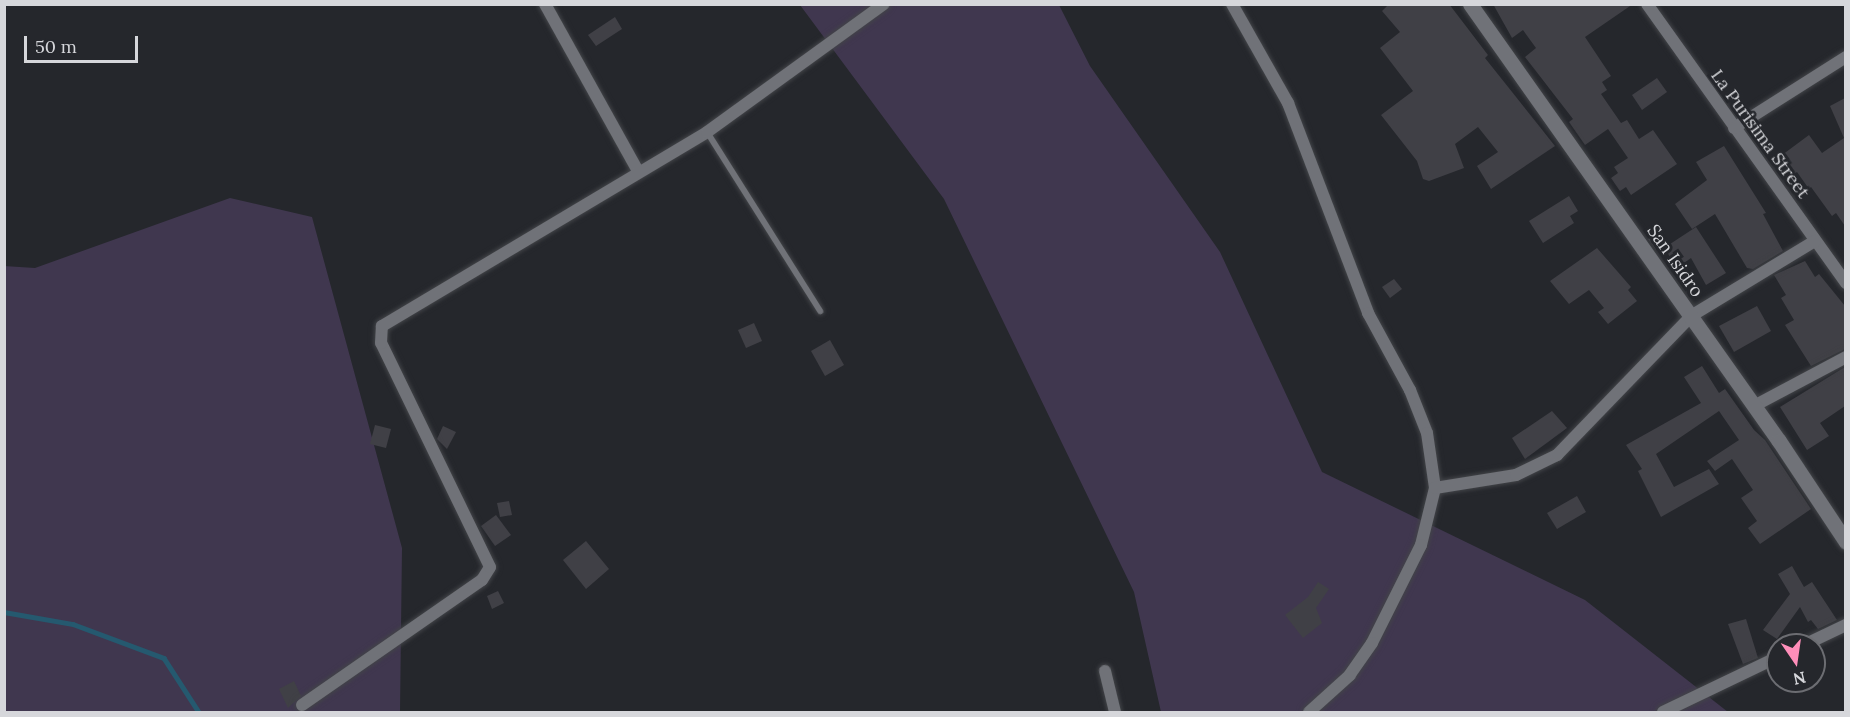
<!DOCTYPE html>
<html>
<head>
<meta charset="utf-8">
<style>
	body { margin:0 }
	#map { position:relative; width:1850px; height:717px; overflow:hidden; background:#25272c; font-family:Lora,serif }
	div>[style] { position:absolute }
	.green>* { inset:0; background:#40374f }
	.stream>* { height:4.5px; margin:-2.25px; padding:0 2.25px; transform-origin:2.25px; border-radius:2.25px; background:#25596f }
	.building>* { inset:0; background:#404046 }
	.roads { filter:drop-shadow(0 0 2px #424448) drop-shadow(0 0 2px #424448) }
	.service>* { height:6px; margin:-3px; padding:0 3px; transform-origin:3px; border-radius:3px; background:#707278 }
	.minor>* { height:12px; margin:-6px; padding:0 6px; transform-origin:6px; border-radius:6px; background:#707278 }
	.tertiary>* { height:15px; margin:-7.5px; padding:0 7.5px; transform-origin:7.5px; border-radius:7.5px; background:#707278 }
	span { translate:-50% -50%; white-space:nowrap; text-align:center; line-height:1.15; -webkit-text-stroke:6px #25272c; paint-order:stroke }
	.street-label { font-size:18px; color:#d6d7db }
	.frame { position:absolute; inset:0; border:6px solid #d6d7db; pointer-events:none }
	.north { position:absolute; left:1766px; top:633px; width:60px; height:60px; box-sizing:border-box; background:#25272c; border:2px solid #6c6d72; border-radius:50%; rotate:167deg; font-size:16px; font-weight:700; line-height:24px; text-align:center; color:#d6d7db }
	.north::after { content:''; display:block; margin:auto; width:21px; height:27px; background:#ff8eba; clip-path:polygon(50% 0,100% 100%,50% 72%,0 100%) }
	.scale { position:absolute; left:24px; top:36px; width:114px; height:27px; box-sizing:border-box; border:3px solid #d6d7db; border-top:0; padding-left:8px; font-size:18px; line-height:21px; white-space:nowrap; color:#d6d7db; -webkit-text-stroke:4px #25272c; paint-order:stroke }
</style>
</head>
<body>
<div id="map">
	<div class="green">
		<i style="clip-path:polygon(800px 5px,1059px 5px,1090px 66px,1220px 252px,1322px 472px,1585px 600px,1728px 712px,1161px 712px,1134px 592px,944px 199px)"></i>
		<i style="clip-path:polygon(230px 198px,312px 217px,402px 548px,400px 712px,5px 712px,4px 266px,35px 268px)"></i>
	</div>
	<div class="stream">
		<i style="left:4px;top:612px;width:70px;rotate:9.9deg"></i>
		<i style="left:73px;top:624px;width:97px;rotate:20.5deg"></i>
		<i style="left:164px;top:658px;width:64px;rotate:57.1deg"></i>
	</div>
	<div class="building">
		<i style="clip-path:polygon(1389px 4px,1449px 4px,1488px 55px,1485px 58px,1555px 146px,1491px 189px,1477px 166px,1498px 152px,1478px 127px,1455px 144px,1464px 168px,1429px 181px,1423px 179px,1417px 161px,1381px 115px,1413px 91px,1380px 48px,1400px 32px,1382px 11px)"></i>
		<i style="clip-path:polygon(1493px 4px,1633px 4px,1585px 37px,1611px 76px,1602px 82px,1607px 90px,1601px 94px,1621px 123px,1627px 120px,1639px 139px,1653px 130px,1677px 164px,1631px 195px,1626px 187px,1620px 191px,1611px 178px,1618px 173px,1614px 167px,1628px 158px,1608px 129px,1585px 145px,1569px 122px,1573px 119px,1525px 57px,1536px 48px,1523px 30px,1512px 38px)"></i>
		<i style="clip-path:polygon(615px 17px,622px 29px,596px 46px,588px 35px)"></i>
		<i style="clip-path:polygon(1657px 78px,1667px 92px,1642px 110px,1632px 95px)"></i>
		<i style="clip-path:polygon(1845px 98px,1845px 226px,1836px 213px,1832px 216px,1811px 187px,1809px 189px,1797px 172px,1791px 176px,1778px 158px,1809px 135px,1822px 153px,1844px 138px,1830px 106px)"></i>
		<i style="clip-path:polygon(1724px 146px,1766px 213px,1763px 214px,1783px 251px,1753px 269px,1747px 268px,1715px 214px,1692px 229px,1675px 204px,1707px 180px,1696px 162px)"></i>
		<i style="clip-path:polygon(1569px 196px,1578px 211px,1570px 216px,1574px 223px,1543px 243px,1529px 221px)"></i>
		<i style="clip-path:polygon(1696px 227px,1726px 273px,1706px 285px,1691px 258px,1677px 268px,1664px 248px)"></i>
		<i style="clip-path:polygon(1660px 230px,1668px 242px,1656px 250px,1648px 239px)"></i>
		<i style="clip-path:polygon(1597px 248px,1631px 287px,1628px 290px,1637px 301px,1608px 324px,1598px 312px,1604px 308px,1589px 290px,1569px 304px,1550px 281px)"></i>
		<i style="clip-path:polygon(1805px 261px,1815px 277px,1819px 274px,1845px 306px,1845px 349px,1811px 366px,1785px 325px,1794px 320px,1781px 298px,1786px 295px,1774px 275px)"></i>
		<i style="clip-path:polygon(1394px 279px,1402px 289px,1390px 298px,1382px 287px)"></i>
		<i style="clip-path:polygon(1757px 306px,1771px 331px,1734px 352px,1719px 326px)"></i>
		<i style="clip-path:polygon(754px 323px,762px 341px,746px 348px,738px 330px)"></i>
		<i style="clip-path:polygon(830px 340px,844px 365px,825px 376px,811px 351px)"></i>
		<i style="clip-path:polygon(1702px 366px,1719px 393px,1725px 389px,1754px 430px,1765px 440px,1811px 509px,1760px 544px,1748px 528px,1757px 521px,1741px 498px,1753px 490px,1732px 459px,1715px 471px,1707px 461px,1739px 440px,1719px 411px,1656px 454px,1674px 487px,1709px 469px,1719px 484px,1661px 517px,1638px 471px,1642px 469px,1626px 445px,1701px 403px,1684px 377px)"></i>
		<i style="clip-path:polygon(1845px 367px,1845px 406px,1820px 423px,1829px 436px,1807px 450px,1780px 407px)"></i>
		<i style="clip-path:polygon(1552px 411px,1567px 428px,1525px 459px,1512px 438px)"></i>
		<i style="clip-path:polygon(375px 425px,391px 429px,386px 448px,370px 444px)"></i>
		<i style="clip-path:polygon(443px 426px,456px 432px,447px 449px,437px 439px)"></i>
		<i style="clip-path:polygon(1577px 496px,1586px 512px,1557px 529px,1547px 513px)"></i>
		<i style="clip-path:polygon(509px 501px,512px 515px,500px 517px,497px 503px)"></i>
		<i style="clip-path:polygon(496px 515px,511px 535px,495px 546px,481px 526px)"></i>
		<i style="clip-path:polygon(586px 541px,609px 569px,586px 589px,563px 560px)"></i>
		<i style="clip-path:polygon(1792px 566px,1804px 587px,1812px 582px,1837px 620px,1818px 629px,1811px 620px,1808px 622px,1800px 607px,1777px 639px,1763px 630px,1790px 594px,1778px 574px)"></i>
		<i style="clip-path:polygon(1318px 582px,1329px 589px,1316px 608px,1322px 623px,1303px 638px,1285px 615px,1308px 597px)"></i>
		<i style="clip-path:polygon(498px 591px,504px 603px,492px 609px,487px 596px)"></i>
		<i style="clip-path:polygon(1746px 619px,1758px 658px,1743px 664px,1728px 624px)"></i>
		<i style="clip-path:polygon(294px 681px,301px 696px,288px 708px,279px 689px)"></i>
	</div>
	<div class="roads">
		<div class="service">
			<i style="left:707px;top:132px;width:212px;rotate:57.7deg"></i>
		</div>
		<div class="minor">
			<i style="left:545px;top:4px;width:191px;rotate:60.9deg"></i>
			<i style="left:1232px;top:4px;width:114px;rotate:60.5deg"></i>
			<i style="left:1288px;top:103px;width:225px;rotate:69.1deg"></i>
			<i style="left:1368px;top:313px;width:88px;rotate:61.4deg"></i>
			<i style="left:1410px;top:390px;width:46px;rotate:68.4deg"></i>
			<i style="left:1427px;top:433px;width:56px;rotate:81.7deg"></i>
			<i style="left:1435px;top:488px;width:59px;rotate:103.8deg"></i>
			<i style="left:1421px;top:545px;width:110px;rotate:116.6deg"></i>
			<i style="left:1372px;top:643px;width:39px;rotate:125deg"></i>
			<i style="left:1350px;top:675px;width:55px;rotate:137.9deg"></i>
			<i style="left:1647px;top:4px;width:343px;rotate:54.5deg"></i>
			<i style="left:1734px;top:128px;width:133px;rotate:-32.4deg"></i>
			<i style="left:1754px;top:406px;width:104px;rotate:-28deg"></i>
			<i style="left:1435px;top:488px;width:82px;rotate:-9.1deg"></i>
			<i style="left:1516px;top:475px;width:46px;rotate:-26deg"></i>
			<i style="left:1557px;top:455px;width:193px;rotate:-46deg"></i>
			<i style="left:1691px;top:316px;width:145px;rotate:-31.2deg"></i>
			<i style="left:1804px;top:645px;width:47px;rotate:-25.5deg"></i>
			<i style="left:1105px;top:671px;width:42px;rotate:76.3deg"></i>
			<i style="left:302px;top:705px;width:219px;rotate:-34.8deg"></i>
			<i style="left:482px;top:580px;width:15px;rotate:-58deg"></i>
			<i style="left:490px;top:567px;width:249px;rotate:-115.9deg"></i>
			<i style="left:381px;top:343px;width:17px;rotate:-87deg"></i>
			<i style="left:382px;top:326px;width:378px;rotate:-30.8deg"></i>
			<i style="left:707px;top:132px;width:218px;rotate:-35.9deg"></i>
			<i style="left:1663px;top:712px;width:127px;rotate:-25.6deg"></i>
		</div>
		<div class="tertiary">
			<i style="left:1470px;top:4px;width:535px;rotate:54.74deg"></i>
			<i style="left:1779px;top:441px;width:121px;rotate:56.4deg"></i>
		</div>
	</div>
	<div class="street-label">
		<span style="left:1760px;top:134px;rotate:54deg">La Purisima Street</span>
		<span style="left:1675px;top:261px;rotate:55deg">San Isidro</span>
	</div>
	<div class="frame"></div>
	<div class="north">N</div>
	<div class="scale">50 m</div>
</div>
</body>
</html>
